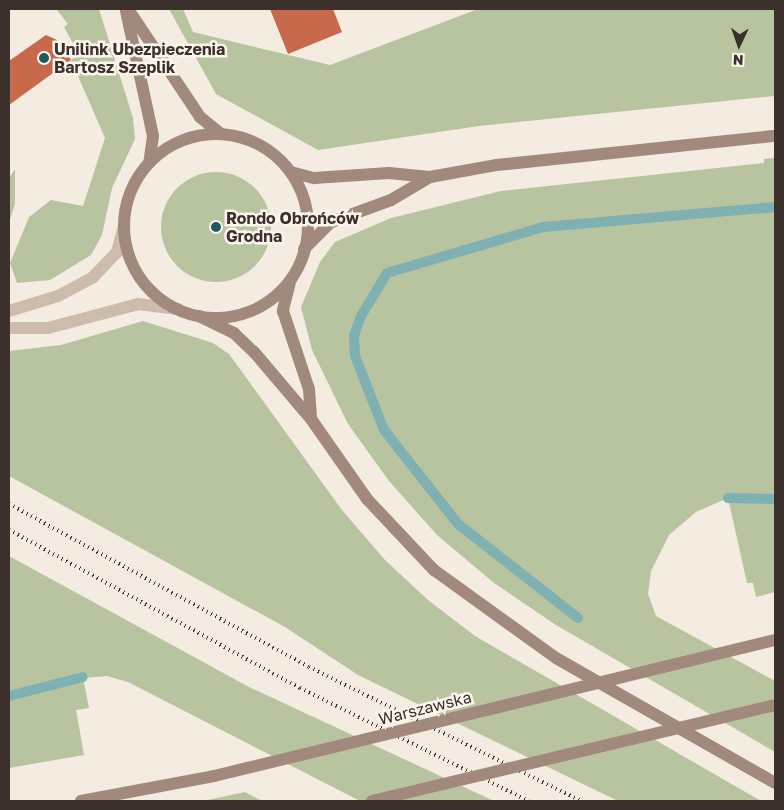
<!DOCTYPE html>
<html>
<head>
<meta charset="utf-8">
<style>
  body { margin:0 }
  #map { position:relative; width:784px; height:810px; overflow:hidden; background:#f4ebe1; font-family:"Golos Text",sans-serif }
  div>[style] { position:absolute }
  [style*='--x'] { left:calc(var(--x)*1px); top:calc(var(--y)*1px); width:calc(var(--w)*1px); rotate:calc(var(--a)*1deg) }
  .green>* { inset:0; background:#b8c4a0 }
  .round { border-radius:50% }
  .stream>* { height:10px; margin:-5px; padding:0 5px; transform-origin:5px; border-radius:5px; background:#7fb0b2 }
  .building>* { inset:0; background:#c8694b }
  .street>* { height:12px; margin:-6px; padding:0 6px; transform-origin:6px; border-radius:6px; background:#cdbbac }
  .secondary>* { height:12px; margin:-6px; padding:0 6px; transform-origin:6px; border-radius:6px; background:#a18a7d }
  .secondary>.ring { margin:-6px; padding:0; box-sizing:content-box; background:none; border:12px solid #a18a7d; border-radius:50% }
  .rail>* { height:4px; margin-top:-2px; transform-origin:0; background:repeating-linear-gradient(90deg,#3b302b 0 1px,transparent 0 5px) }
  .secondary-bridge>* { height:12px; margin:-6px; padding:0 6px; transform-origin:6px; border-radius:6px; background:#a18a7d }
  .dots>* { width:14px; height:14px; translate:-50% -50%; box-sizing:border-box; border:2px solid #fbf5ee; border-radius:50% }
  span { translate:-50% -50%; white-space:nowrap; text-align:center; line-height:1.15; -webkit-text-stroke:5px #fbf5ee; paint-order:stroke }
  .poi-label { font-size:16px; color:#3b302b; font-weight:700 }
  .left { translate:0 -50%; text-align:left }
  .street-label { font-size:16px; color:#3b302b }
  .frame { position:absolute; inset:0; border:10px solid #3b302b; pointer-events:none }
  .north { position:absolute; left:714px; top:20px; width:50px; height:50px; -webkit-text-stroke:4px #fbf5ee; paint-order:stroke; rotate:183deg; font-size:14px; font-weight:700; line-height:20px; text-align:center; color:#3b302b }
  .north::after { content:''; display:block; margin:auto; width:18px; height:22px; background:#3b302b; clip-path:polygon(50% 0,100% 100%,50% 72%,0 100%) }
</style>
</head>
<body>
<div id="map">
  <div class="green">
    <i style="clip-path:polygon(56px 9px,99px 9px,133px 118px,135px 139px,112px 188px,102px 235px,91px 255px,50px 280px,17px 283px,10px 263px,29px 217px,51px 200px,83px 206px,105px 138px,71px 60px,79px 54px,64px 27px,68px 24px)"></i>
    <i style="clip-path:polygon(169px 9px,183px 9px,193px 32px,330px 65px,478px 9px,775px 9px,775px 96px,479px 126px,318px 150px,216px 94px)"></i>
    <i style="clip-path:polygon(775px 158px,775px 592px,756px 597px,753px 583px,747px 583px,728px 498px,696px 512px,669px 535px,651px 571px,648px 594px,656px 616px,775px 681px,775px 752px,556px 625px,494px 583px,437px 535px,389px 481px,348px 424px,312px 350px,301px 307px,320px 262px,335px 242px,391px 218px,501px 191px,764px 163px,764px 159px)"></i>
    <i style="clip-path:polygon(15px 169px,15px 204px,9px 223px,9px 178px)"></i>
    <i class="round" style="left:161px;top:172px;width:110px;height:110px"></i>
    <i style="clip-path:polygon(143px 321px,213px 343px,229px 354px,342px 510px,385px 560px,428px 600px,475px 636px,761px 801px,618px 801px,358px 675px,285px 627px,9px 476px,9px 351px,61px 345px)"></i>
    <i style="clip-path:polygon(9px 556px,249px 687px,494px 801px,360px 801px,128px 682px,107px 676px,83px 678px,89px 708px,76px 710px,84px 755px,9px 768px)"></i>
    <i style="clip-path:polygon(245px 792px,260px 800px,203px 801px)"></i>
  </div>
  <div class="stream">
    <i style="--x:728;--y:498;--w:47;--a:1.2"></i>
    <i style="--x:578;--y:618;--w:152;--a:-141.9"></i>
    <i style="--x:458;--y:524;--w:120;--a:-128.2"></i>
    <i style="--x:384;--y:430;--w:79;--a:-111.4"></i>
    <i style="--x:355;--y:356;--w:20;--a:-93"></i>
    <i style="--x:354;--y:336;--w:21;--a:-71"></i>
    <i style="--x:361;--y:316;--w:50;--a:-58.8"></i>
    <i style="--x:387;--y:273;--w:163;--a:-16.4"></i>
    <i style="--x:543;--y:227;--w:233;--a:-4.9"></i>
    <i style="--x:9;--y:696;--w:76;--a:-14.4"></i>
  </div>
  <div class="building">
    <i style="clip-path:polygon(270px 9px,333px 9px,342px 32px,288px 54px)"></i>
    <i style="clip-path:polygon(46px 35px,57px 40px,71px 60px,9px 105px,9px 61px)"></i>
  </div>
  <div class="street">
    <i style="--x:9;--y:311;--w:51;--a:-17"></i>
    <i style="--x:58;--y:296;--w:40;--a:-28"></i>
    <i style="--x:93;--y:277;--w:35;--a:-46"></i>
    <i style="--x:117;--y:252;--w:28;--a:-75"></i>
    <i style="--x:9;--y:328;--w:39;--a:0"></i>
    <i style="--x:48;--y:328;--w:93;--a:-14.9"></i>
    <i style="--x:138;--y:304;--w:40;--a:7.1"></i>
  </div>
  <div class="secondary">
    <i style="--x:128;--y:9;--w:130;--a:56.3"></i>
    <i style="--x:200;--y:117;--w:27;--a:39"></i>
    <i style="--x:126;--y:11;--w:128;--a:77.8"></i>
    <i style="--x:153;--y:136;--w:27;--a:98"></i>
    <i class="ring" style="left:124px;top:134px;width:172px;height:172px"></i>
    <i style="--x:291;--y:172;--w:24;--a:15"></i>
    <i style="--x:314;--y:178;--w:75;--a:-3.8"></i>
    <i style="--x:389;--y:173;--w:41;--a:5.6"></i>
    <i style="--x:430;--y:177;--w:68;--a:-10.2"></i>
    <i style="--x:497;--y:165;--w:280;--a:-6"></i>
    <i style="--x:304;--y:249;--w:38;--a:-45"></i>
    <i style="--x:331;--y:222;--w:64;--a:-20.1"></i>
    <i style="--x:391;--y:200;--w:45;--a:-30.5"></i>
    <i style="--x:290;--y:282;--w:30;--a:104"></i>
    <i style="--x:283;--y:311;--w:82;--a:71.6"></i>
    <i style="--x:309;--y:389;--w:30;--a:86"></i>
    <i style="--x:199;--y:316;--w:39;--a:26"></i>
    <i style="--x:234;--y:333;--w:28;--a:44"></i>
    <i style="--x:254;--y:352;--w:88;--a:49.6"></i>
    <i style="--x:311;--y:419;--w:98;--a:55"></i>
    <i style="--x:367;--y:499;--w:98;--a:46.7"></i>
    <i style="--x:434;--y:570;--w:150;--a:35.8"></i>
    <i style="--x:556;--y:658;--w:252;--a:29.7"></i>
    <i style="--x:81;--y:801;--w:135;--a:-10.6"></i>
  </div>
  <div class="rail">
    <i style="--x:9;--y:504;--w:341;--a:28.5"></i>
    <i style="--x:309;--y:667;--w:303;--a:26.2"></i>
    <i style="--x:9;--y:530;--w:331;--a:28.5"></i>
    <i style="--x:300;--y:688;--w:255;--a:26.3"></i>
  </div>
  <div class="secondary-bridge">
    <i style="--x:214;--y:776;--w:577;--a:-13.63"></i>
    <i style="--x:372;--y:801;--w:414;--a:-13.4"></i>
  </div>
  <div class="dots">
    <i style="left:44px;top:58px;background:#1f5a5e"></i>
    <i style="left:216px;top:227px;background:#1f5a5e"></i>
  </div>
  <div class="poi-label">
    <span class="left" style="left:54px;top:58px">Unilink Ubezpieczenia<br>Bartosz Szeplik</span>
    <span class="left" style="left:226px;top:227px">Rondo Obrońców<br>Grodna</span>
  </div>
  <div class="street-label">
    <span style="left:425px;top:708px;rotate:-14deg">Warszawska</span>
  </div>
  <div class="frame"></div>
  <div class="north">N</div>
</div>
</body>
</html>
